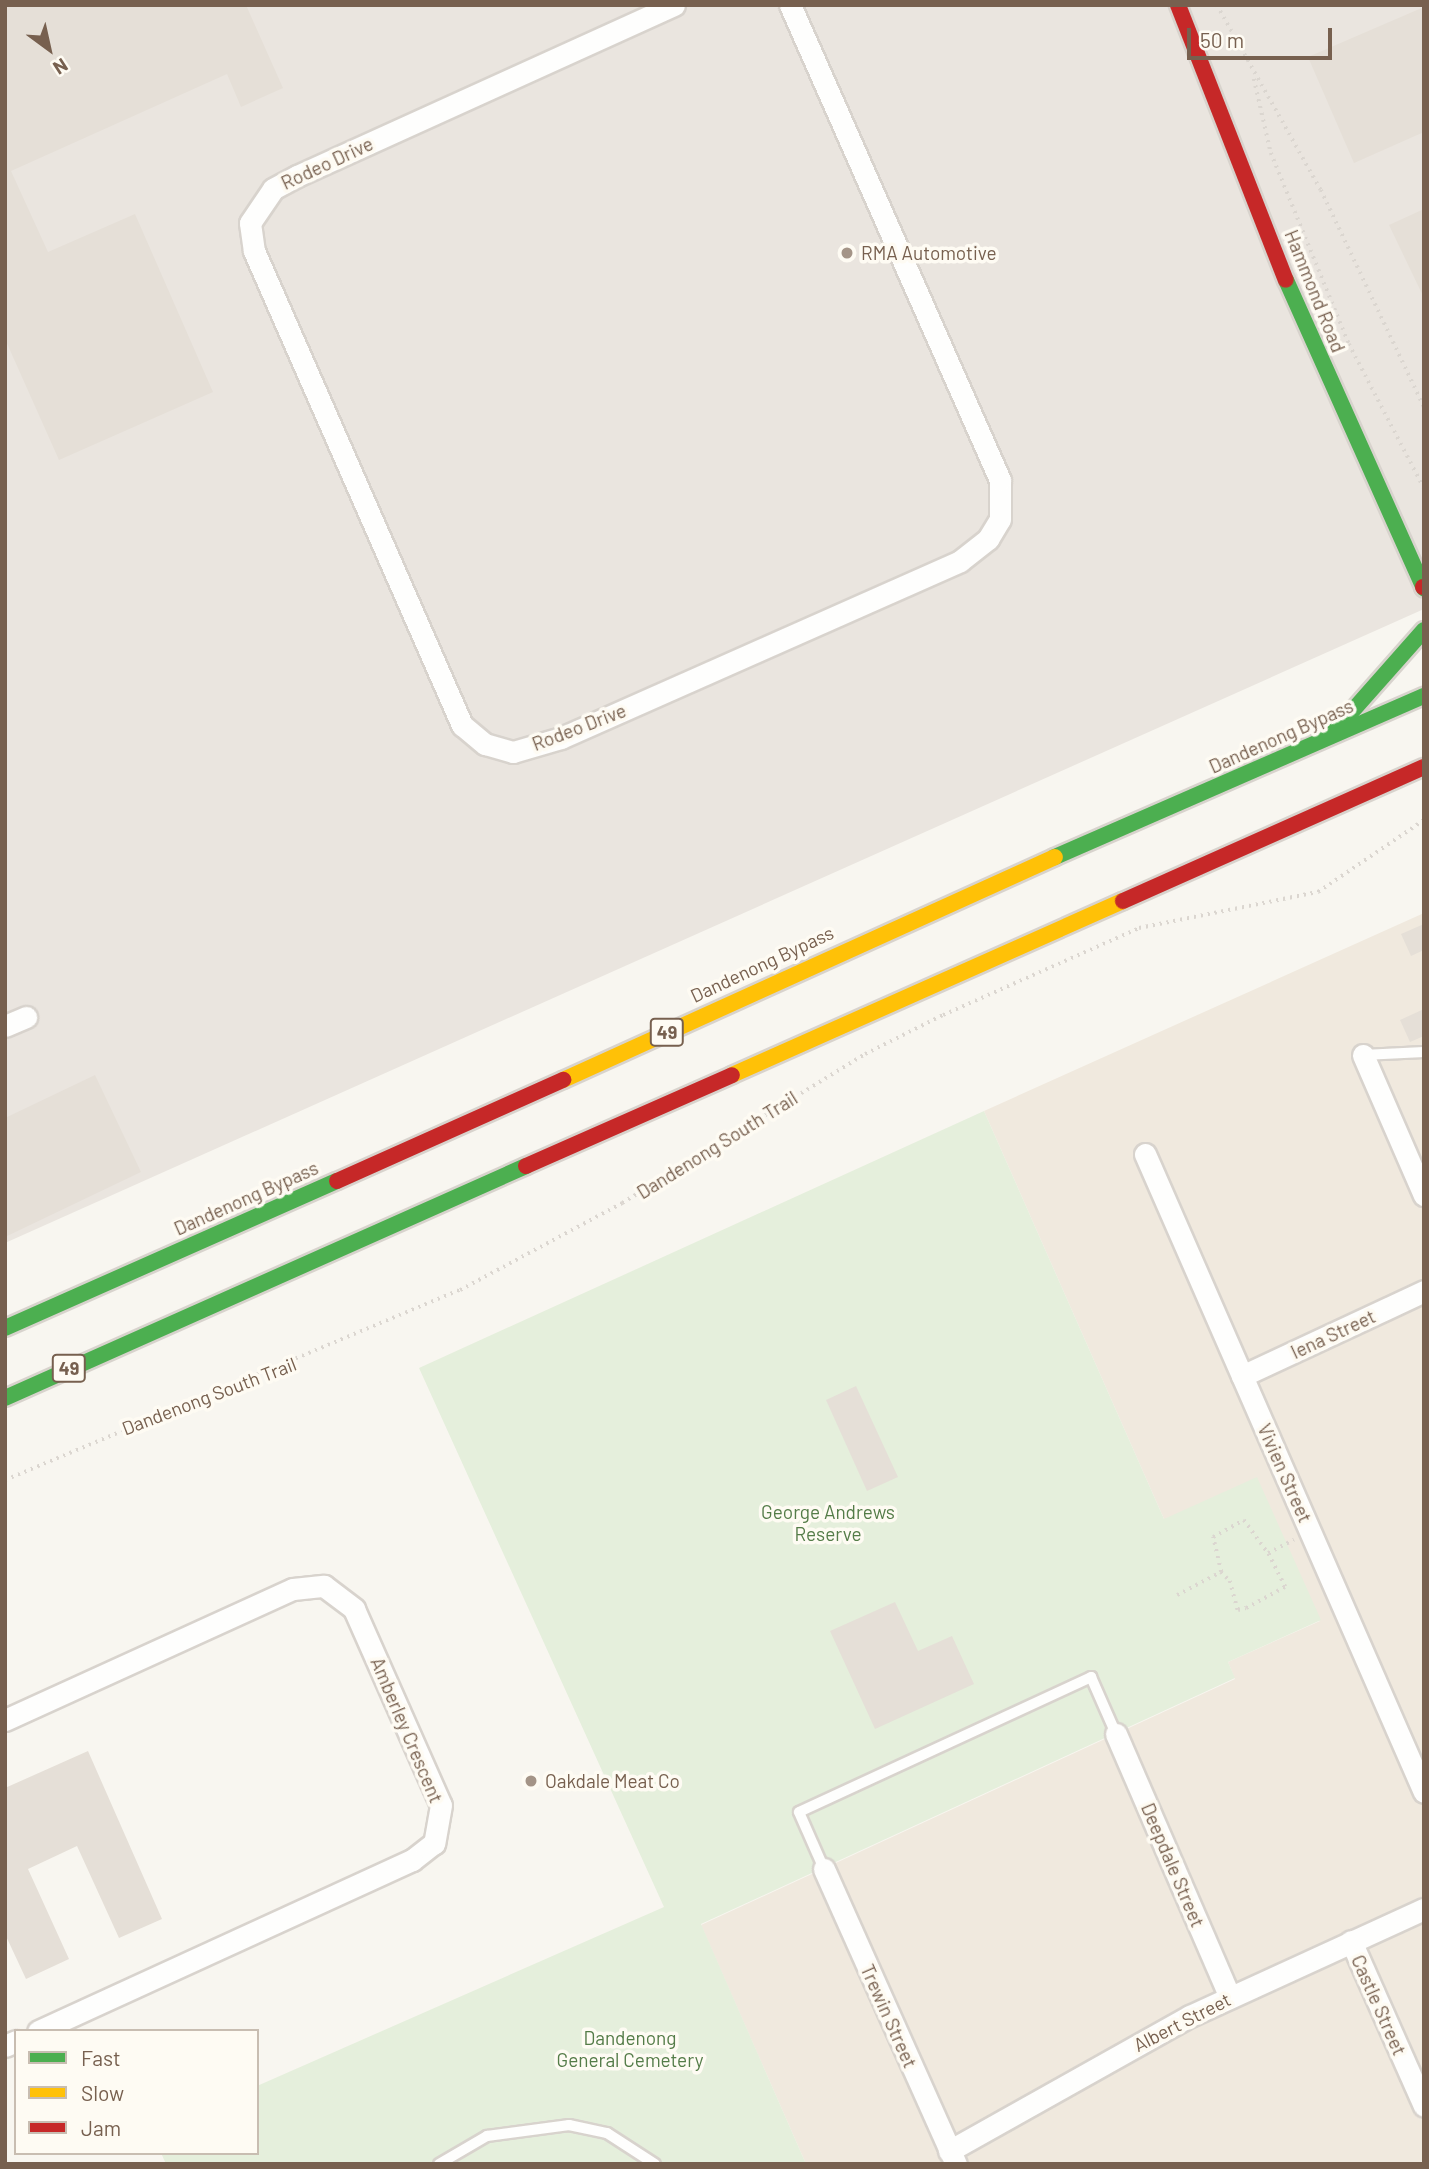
<!DOCTYPE html>
<html>
<head>
<meta charset="utf-8">
<style>
  body { margin:0 }
  #map { position:relative; width:1429px; height:2169px; overflow:hidden; background:#f8f6f0; font-family:Barlow,sans-serif }
  div>[style] { position:absolute }
  [style*='--x'] { left:calc(var(--x)*1px); top:calc(var(--y)*1px); width:calc(var(--w)*1px); rotate:calc(var(--a)*1deg) }
  .residential>* { inset:0; background:#f0e9de }
  .industrial>* { inset:0; background:#eae5df }
  .green>* { inset:0; background:#e5efdc }
  .building>* { inset:0; background:#e5dfd7 }
  .path>* { height:3.5px; margin-top:-1.75px; transform-origin:0; background:repeating-linear-gradient(90deg,#dbd6d0 0 2px,transparent 0 7px) }
  .roads { filter:drop-shadow(2px 0 #d8d3cd) drop-shadow(-2px 0 #d8d3cd) drop-shadow(0 2px #d8d3cd) drop-shadow(0 -2px #d8d3cd) }
  .lane>* { height:10px; margin:-5px; padding:0 5px; transform-origin:5px; border-radius:5px; background:#fefefd }
  .street>* { height:21px; margin:-10.5px; padding:0 10.5px; transform-origin:10.5px; border-radius:10.5px; background:#fefefd }
  .fast>* { height:16px; margin:-8px; padding:0 8px; transform-origin:8px; border-radius:8px; background:#4caf50 }
  .slow>* { height:16px; margin:-8px; padding:0 8px; transform-origin:8px; border-radius:8px; background:#ffc107 }
  .jam>* { height:16px; margin:-8px; padding:0 8px; transform-origin:8px; border-radius:8px; background:#c62828 }
  .dots>* { width:19px; height:19px; translate:-50% -50%; box-sizing:border-box; border:4px solid #fefbf3; border-radius:50% }
  span { translate:-50% -50%; white-space:nowrap; text-align:center; line-height:1.15; -webkit-text-stroke:7px #fefbf3; paint-order:stroke }
  .shield-label span { padding:2px 5px; background:#fefbf3; border:2px solid; border-radius:5px; -webkit-text-stroke-width:0 }
  .shield-label { font-size:18px; color:#77604f; font-weight:700 }
  .street-label { font-size:19px; color:#77604f }
  .poi-label { font-size:19px; color:#77604f }
  .left { translate:0 -50%; text-align:left }
  .park-label { font-size:19px; color:#547c48 }
  .frame { position:absolute; inset:0; border:7px solid #77604f; pointer-events:none }
  .legend { position:absolute; left:14px; top:2029px; width:245px; height:126px; box-sizing:border-box; background:#fefbf3; border:2px solid #c8bdb1; margin:0; padding:9px 12px; list-style:none; font-size:21px; color:#77604f }
  .legend li { display:flex; align-items:center; gap:14px; height:35px }
  .legend b { width:35px; border:2px solid #c8bdb1 }
  .north { position:absolute; left:14px; top:14px; width:70px; height:70px; -webkit-text-stroke:5px #fefbf3; paint-order:stroke; rotate:147deg; font-size:19px; font-weight:700; line-height:28px; text-align:center; color:#77604f }
  .north::after { content:''; display:block; margin:auto; width:24px; height:32px; background:#77604f; clip-path:polygon(50% 0,100% 100%,50% 72%,0 100%) }
  .scale { position:absolute; left:1187px; top:28px; width:145px; height:32px; box-sizing:border-box; border:4px solid #77604f; border-top:0; padding-left:9px; font-size:21px; line-height:24px; white-space:nowrap; color:#77604f; -webkit-text-stroke:5px #fefbf3; paint-order:stroke }
</style>
</head>
<body>
<div id="map">
  <div class="residential">
    <i style="clip-path:polygon(1424px 913px,1424px 2164px,806px 2164px,701px 1925px,1235px 1679px,1228px 1662px,1320px 1621px,1164px 1519px,984px 1111px)"></i>
  </div>
  <div class="industrial">
    <i style="clip-path:polygon(5px 5px,1424px 5px,1424px 609px,5px 1243px)"></i>
  </div>
  <div class="green">
    <i style="clip-path:polygon(984px 1111px,1164px 1519px,1257px 1477px,1321px 1620px,1228px 1662px,1235px 1678px,701px 1924px,806px 2164px,166px 2164px,161px 2153px,257px 2153px,257px 2086px,664px 1907px,419px 1368px)"></i>
  </div>
  <div class="building">
    <i style="clip-path:polygon(5px 5px,246px 5px,283px 88px,241px 107px,227px 74px,11px 171px,48px 252px,135px 214px,213px 392px,59px 460px,5px 339px)"></i>
    <i style="clip-path:polygon(1424px 7px,1424px 132px,1354px 163px,1308px 57px)"></i>
    <i style="clip-path:polygon(1424px 209px,1424px 298px,1389px 225px)"></i>
    <i style="clip-path:polygon(1424px 924px,1424px 950px,1411px 956px,1401px 934px)"></i>
    <i style="clip-path:polygon(1424px 1009px,1424px 1036px,1410px 1042px,1400px 1020px)"></i>
    <i style="clip-path:polygon(95px 1075px,141px 1172px,5px 1237px,5px 1118px)"></i>
    <i style="clip-path:polygon(856px 1386px,898px 1477px,867px 1491px,826px 1400px)"></i>
    <i style="clip-path:polygon(895px 1602px,918px 1651px,952px 1636px,974px 1684px,875px 1729px,830px 1631px)"></i>
    <i style="clip-path:polygon(88px 1751px,162px 1919px,119px 1938px,77px 1846px,28px 1869px,69px 1959px,26px 1979px,5px 1934px,5px 1788px)"></i>
  </div>
  <div class="path">
    <i style="--x:1217;--y:5;--w:212;--a:60.7"></i>
    <i style="--x:1321;--y:190;--w:240;--a:64.6"></i>
    <i style="--x:1254;--y:79;--w:76;--a:77.1"></i>
    <i style="--x:1271;--y:153;--w:206;--a:67.8"></i>
    <i style="--x:1349;--y:344;--w:162;--a:62.5"></i>
    <i style="--x:5;--y:1480;--w:493;--a:-22.7"></i>
    <i style="--x:460;--y:1290;--w:184;--a:-28.2"></i>
    <i style="--x:622;--y:1203;--w:285;--a:-31.5"></i>
    <i style="--x:865;--y:1054;--w:87;--a:-26.6"></i>
    <i style="--x:943;--y:1015;--w:214;--a:-23.9"></i>
    <i style="--x:1139;--y:928;--w:183;--a:-11.4"></i>
    <i style="--x:1318;--y:892;--w:128;--a:-34.2"></i>
    <i style="--x:1221;--y:1572;--w:36;--a:-103"></i>
    <i style="--x:1213;--y:1537;--w:35;--a:-29"></i>
    <i style="--x:1244;--y:1520;--w:41;--a:54"></i>
    <i style="--x:1177;--y:1595;--w:50;--a:-27.6"></i>
    <i style="--x:1221;--y:1572;--w:13;--a:45"></i>
    <i style="--x:1230;--y:1581;--w:30;--a:75"></i>
    <i style="--x:1238;--y:1610;--w:8;--a:-14"></i>
    <i style="--x:1246;--y:1608;--w:44;--a:-28.3"></i>
    <i style="--x:1285;--y:1587;--w:38;--a:-117"></i>
    <i style="--x:1268;--y:1553;--w:29;--a:-27"></i>
  </div>
  <div class="roads">
    <div class="lane">
      <i style="--x:1363;--y:1055;--w:61;--a:-2.8"></i>
      <i style="--x:824;--y:1869;--w:62;--a:-113.7"></i>
      <i style="--x:799;--y:1812;--w:322;--a:-24.8"></i>
      <i style="--x:1091;--y:1677;--w:62;--a:66.3"></i>
      <i style="--x:439;--y:2164;--w:56;--a:-30.3"></i>
      <i style="--x:487;--y:2136;--w:83;--a:-7.6"></i>
      <i style="--x:569;--y:2125;--w:39;--a:12"></i>
      <i style="--x:607;--y:2133;--w:57;--a:32.9"></i>
    </div>
    <div class="street">
      <i style="--x:674;--y:5;--w:414;--a:155.6"></i>
      <i style="--x:297;--y:176;--w:27;--a:152"></i>
      <i style="--x:273;--y:189;--w:41;--a:124.1"></i>
      <i style="--x:250;--y:223;--w:28;--a:82"></i>
      <i style="--x:254;--y:251;--w:518;--a:66.31"></i>
      <i style="--x:462;--y:725;--w:30;--a:40"></i>
      <i style="--x:485;--y:744;--w:29;--a:16"></i>
      <i style="--x:513;--y:752;--w:50;--a:-16.3"></i>
      <i style="--x:561;--y:738;--w:436;--a:-23.9"></i>
      <i style="--x:960;--y:561;--w:36;--a:-38"></i>
      <i style="--x:988;--y:539;--w:23;--a:-59"></i>
      <i style="--x:1000;--y:519;--w:39;--a:-90"></i>
      <i style="--x:1000;--y:480;--w:519;--a:-113.85"></i>
      <i style="--x:5;--y:1026;--w:23;--a:-23"></i>
      <i style="--x:1363;--y:1055;--w:153;--a:66.5"></i>
      <i style="--x:1145;--y:1154;--w:696;--a:66.38"></i>
      <i style="--x:1242;--y:1376;--w:201;--a:-25"></i>
      <i style="--x:5;--y:1720;--w:316;--a:-24.5"></i>
      <i style="--x:293;--y:1589;--w:31;--a:-6"></i>
      <i style="--x:324;--y:1586;--w:38;--a:37"></i>
      <i style="--x:354;--y:1609;--w:214;--a:66.1"></i>
      <i style="--x:441;--y:1805;--w:39;--a:100"></i>
      <i style="--x:434;--y:1843;--w:28;--a:142"></i>
      <i style="--x:412;--y:1860;--w:411;--a:155.4"></i>
      <i style="--x:1116;--y:1734;--w:287;--a:66.6"></i>
      <i style="--x:824;--y:1869;--w:323;--a:65.9"></i>
      <i style="--x:1351;--y:1941;--w:180;--a:66.1"></i>
      <i style="--x:5;--y:2046;--w:12;--a:-24"></i>
      <i style="--x:949;--y:2151;--w:276;--a:-29.3"></i>
      <i style="--x:1190;--y:2016;--w:257;--a:-24.6"></i>
    </div>
    <div class="fast">
      <i style="--x:1286;--y:280;--w:338;--a:65.9"></i>
      <i style="--x:1332;--y:734;--w:139;--a:-48.5"></i>
      <i style="--x:1055;--y:857;--w:403;--a:-23.6"></i>
      <i style="--x:5;--y:1328;--w:363;--a:-23.9"></i>
      <i style="--x:5;--y:1398;--w:570;--a:-24"></i>
    </div>
    <div class="slow">
      <i style="--x:732;--y:1075;--w:428;--a:-24"></i>
      <i style="--x:563;--y:1080;--w:540;--a:-24.38"></i>
    </div>
    <div class="jam">
      <i style="--x:1178;--y:5;--w:295;--a:68.6"></i>
      <i style="--x:1423;--y:587;--w:1;--a:0"></i>
      <i style="--x:1123;--y:901;--w:329;--a:-24"></i>
      <i style="--x:526;--y:1166;--w:225;--a:-23.8"></i>
      <i style="--x:337;--y:1181;--w:248;--a:-24.1"></i>
    </div>
  </div>
  <div class="dots">
    <i style="left:847px;top:253px;background:#a49487"></i>
    <i style="left:531px;top:1781px;background:#a49487"></i>
  </div>
  <div class="shield-label">
    <span style="left:667px;top:1032px">49</span>
    <span style="left:69px;top:1368px">49</span>
  </div>
  <div class="street-label">
    <span style="left:327px;top:163px;rotate:-25deg">Rodeo Drive</span>
    <span style="left:1315px;top:291px;rotate:68deg">Hammond Road</span>
    <span style="left:579px;top:727px;rotate:-21deg">Rodeo Drive</span>
    <span style="left:1281px;top:736px;rotate:-24deg">Dandenong Bypass</span>
    <span style="left:762px;top:964px;rotate:-25deg">Dandenong Bypass</span>
    <span style="left:717px;top:1145px;rotate:-32deg">Dandenong South Trail</span>
    <span style="left:246px;top:1198px;rotate:-24deg">Dandenong Bypass</span>
    <span style="left:1333px;top:1334px;rotate:-25deg">Iena Street</span>
    <span style="left:209px;top:1396px;rotate:-21deg">Dandenong South Trail</span>
    <span style="left:1285px;top:1473px;rotate:66deg">Vivien Street</span>
    <span style="left:407px;top:1730px;rotate:67deg">Amberley Crescent</span>
    <span style="left:1173px;top:1865px;rotate:67deg">Deepdale Street</span>
    <span style="left:1379px;top:2005px;rotate:66deg">Castle Street</span>
    <span style="left:889px;top:2016px;rotate:66deg">Trewin Street</span>
    <span style="left:1182px;top:2022px;rotate:-27deg">Albert Street</span>
  </div>
  <div class="poi-label">
    <span class="left" style="left:861px;top:253px">RMA Automotive</span>
    <span class="left" style="left:545px;top:1781px">Oakdale Meat Co</span>
  </div>
  <div class="park-label">
    <span style="left:828px;top:1523px">George Andrews<br>Reserve</span>
    <span style="left:630px;top:2049px">Dandenong<br>General Cemetery</span>
  </div>
  <div class="frame"></div>
  <ul class="legend">
  <li><b style="height:9px;background:#4caf50"></b>Fast</li>
  <li><b style="height:9px;background:#ffc107"></b>Slow</li>
  <li><b style="height:9px;background:#c62828"></b>Jam</li>
  </ul>
  <div class="north">N</div>
  <div class="scale">50 m</div>
</div>
</body>
</html>
